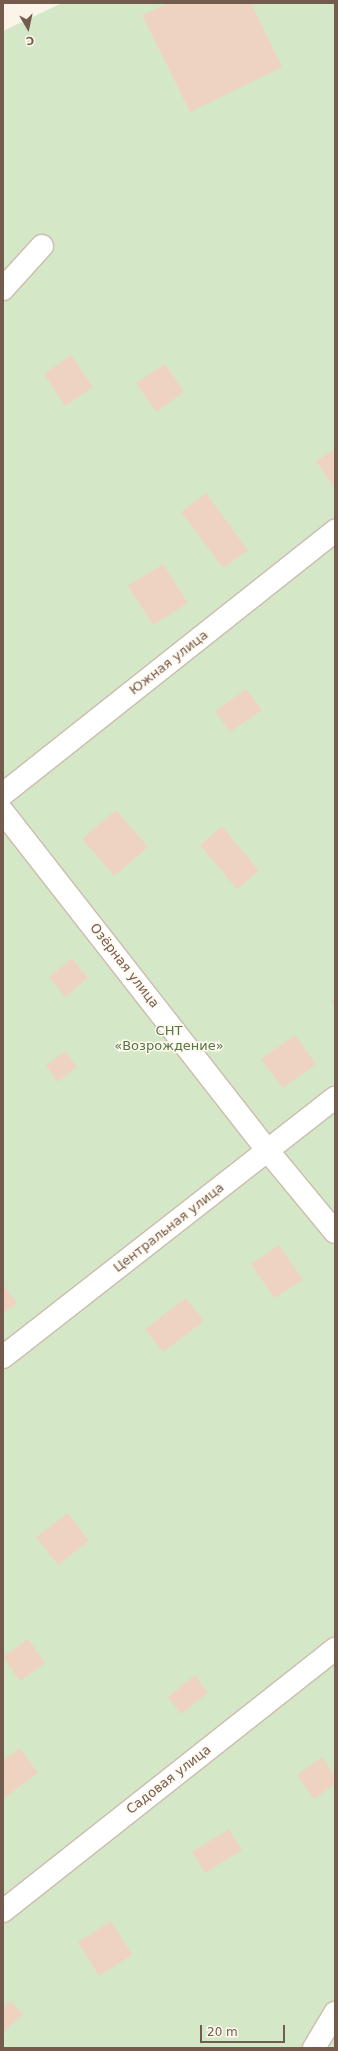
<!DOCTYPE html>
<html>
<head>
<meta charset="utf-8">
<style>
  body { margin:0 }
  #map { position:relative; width:338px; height:2051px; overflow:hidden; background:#fbf4e8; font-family:"DejaVu Sans",sans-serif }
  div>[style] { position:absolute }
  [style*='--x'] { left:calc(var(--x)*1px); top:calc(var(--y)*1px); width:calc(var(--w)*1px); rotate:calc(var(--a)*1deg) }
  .green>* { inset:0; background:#d4e8c7 }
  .building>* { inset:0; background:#efd3c1 }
  .roads { filter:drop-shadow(1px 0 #ccbcae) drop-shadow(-1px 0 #ccbcae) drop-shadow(0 1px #ccbcae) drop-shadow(0 -1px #ccbcae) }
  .minor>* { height:22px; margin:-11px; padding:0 11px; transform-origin:11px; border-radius:11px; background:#fff }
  span { translate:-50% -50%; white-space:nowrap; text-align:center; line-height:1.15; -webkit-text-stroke:3px #fef8ee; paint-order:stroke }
  .street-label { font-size:13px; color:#735b4d }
  .park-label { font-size:13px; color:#547846 }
  .frame { position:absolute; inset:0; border:4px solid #735b4d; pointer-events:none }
  .north { position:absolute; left:8px; top:8px; width:40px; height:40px; -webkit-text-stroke:3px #fef8ee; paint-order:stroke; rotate:171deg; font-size:11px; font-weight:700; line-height:16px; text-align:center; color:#735b4d }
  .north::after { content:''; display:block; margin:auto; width:14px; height:18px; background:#735b4d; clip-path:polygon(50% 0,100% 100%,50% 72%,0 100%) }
  .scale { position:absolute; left:200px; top:2025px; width:85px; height:18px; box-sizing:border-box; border:2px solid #735b4d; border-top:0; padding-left:5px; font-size:12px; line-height:14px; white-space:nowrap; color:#735b4d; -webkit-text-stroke:3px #fef8ee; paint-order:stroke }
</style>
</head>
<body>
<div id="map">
  <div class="green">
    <i style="clip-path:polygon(62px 3px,335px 3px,335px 2048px,3px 2048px,3px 31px)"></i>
  </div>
  <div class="building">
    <i style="clip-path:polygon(168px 3px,251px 3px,282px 67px,190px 112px,142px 15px)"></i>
    <i style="clip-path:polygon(71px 355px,93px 387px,65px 406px,44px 374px)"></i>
    <i style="clip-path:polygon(165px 364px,184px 392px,156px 412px,136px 383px)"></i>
    <i style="clip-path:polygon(335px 449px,335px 489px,316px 461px)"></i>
    <i style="clip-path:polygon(206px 493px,248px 550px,223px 568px,181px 512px)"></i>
    <i style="clip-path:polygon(163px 564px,188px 603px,153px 625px,128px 586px)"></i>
    <i style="clip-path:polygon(246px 689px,262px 710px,230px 732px,215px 711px)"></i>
    <i style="clip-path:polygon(116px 810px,148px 847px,114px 876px,82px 839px)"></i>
    <i style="clip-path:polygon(222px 826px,259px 871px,237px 889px,200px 845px)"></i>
    <i style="clip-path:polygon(72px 958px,88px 978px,65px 997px,49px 977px)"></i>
    <i style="clip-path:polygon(335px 998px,335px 1006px,331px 1001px)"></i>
    <i style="clip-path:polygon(295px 1035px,316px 1064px,283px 1088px,261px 1059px)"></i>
    <i style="clip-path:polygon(65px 1051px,77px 1067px,57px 1082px,46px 1065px)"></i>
    <i style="clip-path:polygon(279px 1245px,303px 1280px,274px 1298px,251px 1264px)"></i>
    <i style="clip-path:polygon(3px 1284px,17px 1303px,3px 1313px)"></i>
    <i style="clip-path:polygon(186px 1298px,204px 1321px,163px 1352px,145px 1329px)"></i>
    <i style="clip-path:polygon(68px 1513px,89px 1541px,58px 1565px,36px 1537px)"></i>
    <i style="clip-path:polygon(28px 1639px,45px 1663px,20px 1681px,3px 1657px)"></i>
    <i style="clip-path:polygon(195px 1675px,208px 1693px,181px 1714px,168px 1697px)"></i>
    <i style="clip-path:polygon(20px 1748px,38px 1773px,3px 1799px,3px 1760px)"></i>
    <i style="clip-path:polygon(322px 1757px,335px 1776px,335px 1784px,314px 1799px,297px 1775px)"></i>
    <i style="clip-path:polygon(229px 1829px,242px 1850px,205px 1873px,192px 1852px)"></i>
    <i style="clip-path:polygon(111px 1921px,132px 1955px,99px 1976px,78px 1942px)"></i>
    <i style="clip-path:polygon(10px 2001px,23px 2014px,3px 2033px,3px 2008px)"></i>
  </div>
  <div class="roads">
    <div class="minor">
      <i style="--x:3;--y:289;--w:58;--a:-47.8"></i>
      <i style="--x:3;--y:794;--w:424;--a:-38.4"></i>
      <i style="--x:3;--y:812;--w:430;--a:52"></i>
      <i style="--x:268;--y:1151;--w:105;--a:50.4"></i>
      <i style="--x:3;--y:1357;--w:421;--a:-38"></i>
      <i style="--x:3;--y:1911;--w:423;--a:-38.3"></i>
      <i style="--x:314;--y:2048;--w:41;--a:-59"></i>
    </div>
  </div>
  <div class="street-label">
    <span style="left:169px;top:663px;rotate:-38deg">Южная улица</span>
    <span style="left:124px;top:966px;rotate:52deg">Озёрная улица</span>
    <span style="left:169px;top:1228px;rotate:-38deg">Центральная улица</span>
    <span style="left:169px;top:1780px;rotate:-38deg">Садовая улица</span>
  </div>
  <div class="park-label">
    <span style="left:169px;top:1039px">СНТ<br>«Возрождение»</span>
  </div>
  <div class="frame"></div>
  <div class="north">С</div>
  <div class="scale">20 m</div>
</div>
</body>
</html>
